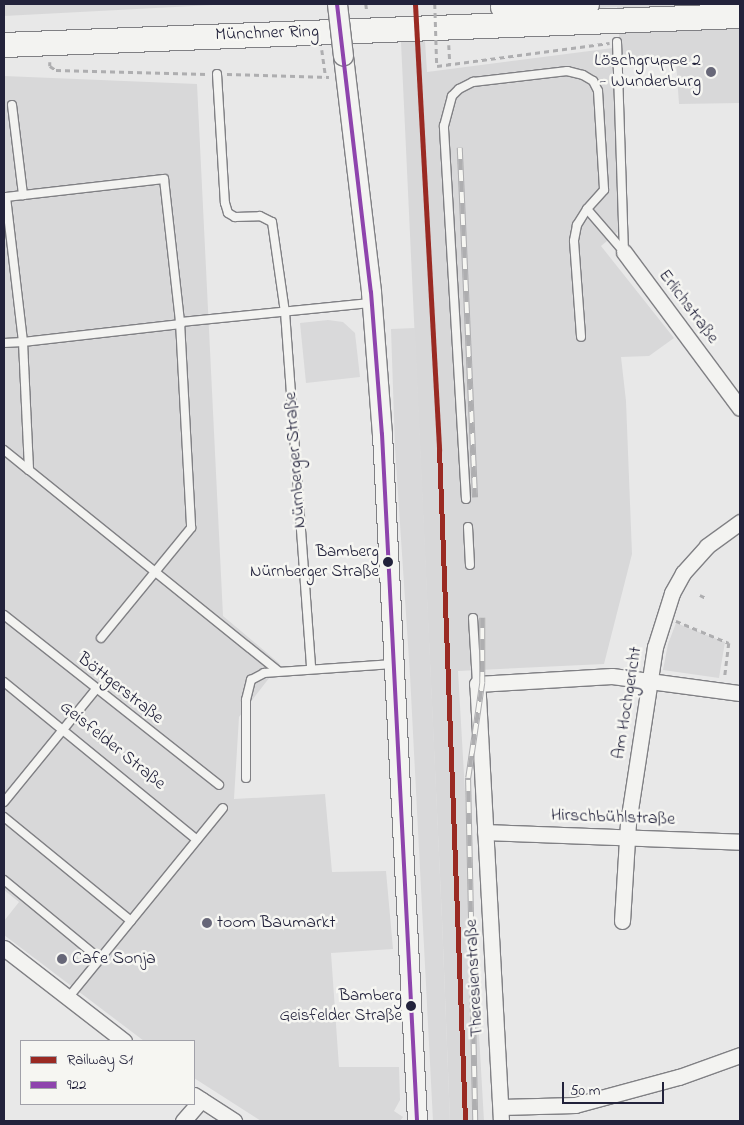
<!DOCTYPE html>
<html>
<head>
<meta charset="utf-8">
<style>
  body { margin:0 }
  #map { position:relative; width:744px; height:1125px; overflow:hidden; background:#e8e8e8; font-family:"Indie Flower",sans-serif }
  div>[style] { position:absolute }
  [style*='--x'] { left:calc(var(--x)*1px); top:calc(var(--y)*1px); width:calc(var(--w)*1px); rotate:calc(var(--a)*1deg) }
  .built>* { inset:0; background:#d8d8d9 }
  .green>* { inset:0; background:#d9d9da }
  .path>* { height:2.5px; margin-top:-1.25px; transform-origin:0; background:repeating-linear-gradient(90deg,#aeaeb0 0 5px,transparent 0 9px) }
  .roads { filter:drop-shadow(1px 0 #808084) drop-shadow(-1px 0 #808084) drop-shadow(0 1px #808084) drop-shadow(0 -1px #808084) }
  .service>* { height:8px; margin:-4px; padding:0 4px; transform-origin:4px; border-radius:4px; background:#f3f3f1 }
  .minor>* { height:15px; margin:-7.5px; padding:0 7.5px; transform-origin:7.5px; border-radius:7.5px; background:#f3f3f1 }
  .tertiary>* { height:19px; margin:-9.5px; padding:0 9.5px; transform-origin:9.5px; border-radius:9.5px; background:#f3f3f1 }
  .primary>* { height:24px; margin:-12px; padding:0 12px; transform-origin:12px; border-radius:12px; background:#f3f3f1 }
  .rail>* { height:5.5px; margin-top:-2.75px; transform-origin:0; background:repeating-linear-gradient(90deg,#f6f6f2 0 11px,#aeaeb0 0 22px); box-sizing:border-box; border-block:1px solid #aeaeb0 }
  .path-bridge>* { height:2.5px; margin-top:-1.25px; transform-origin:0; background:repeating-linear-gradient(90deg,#aeaeb0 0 5px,transparent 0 9px) }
  .bridges { filter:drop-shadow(1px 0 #808084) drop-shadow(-1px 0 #808084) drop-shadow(0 1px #808084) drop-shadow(0 -1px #808084) }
  .tertiary-bridge>* { height:19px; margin:-9.5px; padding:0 9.5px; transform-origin:9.5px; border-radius:9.5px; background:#f3f3f1 }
  .bus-1>* { height:4px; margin:-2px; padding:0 2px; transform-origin:2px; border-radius:2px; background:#8e44ad }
  .rail-1>* { height:5px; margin:-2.5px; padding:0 2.5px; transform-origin:2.5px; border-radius:2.5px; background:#9a2a23 }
  .dots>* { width:14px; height:14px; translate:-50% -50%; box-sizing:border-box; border:2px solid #f6f6f2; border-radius:50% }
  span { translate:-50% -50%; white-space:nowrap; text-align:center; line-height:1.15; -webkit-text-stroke:5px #f6f6f2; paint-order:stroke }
  .bus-label { font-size:17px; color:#22223b }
  .right { translate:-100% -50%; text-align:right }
  .street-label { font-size:18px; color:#22223b }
  .poi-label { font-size:18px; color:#22223b }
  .left { translate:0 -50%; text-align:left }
  .frame { position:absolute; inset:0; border:5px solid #22223b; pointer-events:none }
  .legend { position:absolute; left:20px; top:1040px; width:175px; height:65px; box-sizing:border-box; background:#f6f6f2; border:1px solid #a1a1a9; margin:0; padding:6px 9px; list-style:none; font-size:15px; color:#22223b }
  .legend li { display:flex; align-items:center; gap:10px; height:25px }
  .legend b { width:25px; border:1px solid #a1a1a9 }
  .scale { position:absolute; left:562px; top:1082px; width:102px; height:22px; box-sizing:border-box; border:2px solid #22223b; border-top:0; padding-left:6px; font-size:15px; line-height:18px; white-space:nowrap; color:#22223b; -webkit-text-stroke:4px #f6f6f2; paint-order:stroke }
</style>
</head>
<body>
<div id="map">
  <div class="built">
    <i style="clip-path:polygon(4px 4px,232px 4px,4px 16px)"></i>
    <i style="clip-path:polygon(517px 4px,740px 4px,740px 103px,679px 104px,676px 61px,621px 62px,617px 7px,517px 11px)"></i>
    <i style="clip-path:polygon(425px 41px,427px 72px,613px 48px,620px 230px,601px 246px,674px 338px,649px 356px,621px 357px,626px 401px,632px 554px,604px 664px,458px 671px,484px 1121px,450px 1121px,442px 919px,401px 42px)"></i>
    <i style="clip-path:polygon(4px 76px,197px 84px,223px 616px,280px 664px,239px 717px,234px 799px,325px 794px,332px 872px,386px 871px,393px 949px,331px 953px,339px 1067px,399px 1067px,400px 1100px,394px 1111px,403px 1117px,400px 1121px,261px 1121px,194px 1078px,194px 1041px,144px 1041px,4px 935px,4px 921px,19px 902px,4px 890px)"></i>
  </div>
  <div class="green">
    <i style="clip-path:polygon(328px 320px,343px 322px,355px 333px,360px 377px,306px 383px,300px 323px)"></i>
    <i style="clip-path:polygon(415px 328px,442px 919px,450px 1121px,433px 1121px,410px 675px,395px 448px,391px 329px)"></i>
    <i style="clip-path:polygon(676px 623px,725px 642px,719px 678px,663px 670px,668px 644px)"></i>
  </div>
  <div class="path">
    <i style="--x:366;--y:4;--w:8;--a:83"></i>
    <i style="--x:449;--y:45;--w:19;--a:87"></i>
    <i style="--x:322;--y:50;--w:27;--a:82"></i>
    <i style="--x:50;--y:62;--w:4;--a:90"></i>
    <i style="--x:50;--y:66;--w:7;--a:34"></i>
    <i style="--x:56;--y:70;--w:151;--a:1.5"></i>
    <i style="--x:437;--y:66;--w:174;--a:-7.6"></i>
    <i style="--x:227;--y:74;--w:102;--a:1.7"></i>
    <i style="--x:700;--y:595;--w:7;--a:27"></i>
    <i style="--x:676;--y:621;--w:57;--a:22.5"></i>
    <i style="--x:729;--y:643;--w:34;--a:97"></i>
  </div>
  <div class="roads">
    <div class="service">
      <i style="--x:617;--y:42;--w:210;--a:88.1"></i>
      <i style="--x:217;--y:74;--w:129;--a:86.5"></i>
      <i style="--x:225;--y:203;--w:10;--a:73"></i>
      <i style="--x:228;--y:213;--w:8;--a:30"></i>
      <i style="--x:235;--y:217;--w:25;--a:-2"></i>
      <i style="--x:260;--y:216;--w:13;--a:27"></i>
      <i style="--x:272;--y:222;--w:91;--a:81.8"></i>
      <i style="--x:285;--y:312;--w:358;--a:85.8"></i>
      <i style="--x:12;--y:105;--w:91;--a:83"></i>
      <i style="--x:23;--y:195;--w:17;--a:173"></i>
      <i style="--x:6;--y:197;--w:146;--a:83.3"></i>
      <i style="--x:23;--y:342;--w:159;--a:-6.5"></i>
      <i style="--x:23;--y:195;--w:142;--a:-6.5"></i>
      <i style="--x:164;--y:179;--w:144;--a:83.6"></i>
      <i style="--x:180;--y:322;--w:206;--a:86.9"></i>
      <i style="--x:191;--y:528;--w:142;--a:129.3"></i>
      <i style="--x:587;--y:209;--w:57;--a:49.3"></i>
      <i style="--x:180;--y:322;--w:192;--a:-5.7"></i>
      <i style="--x:4;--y:343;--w:19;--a:-3"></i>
      <i style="--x:23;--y:342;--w:128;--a:87.3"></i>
      <i style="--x:29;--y:470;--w:320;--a:38.9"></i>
      <i style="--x:4;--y:450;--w:32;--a:39"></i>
      <i style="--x:466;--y:499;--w:374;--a:-93.4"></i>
      <i style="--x:444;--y:126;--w:31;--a:-75"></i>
      <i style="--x:452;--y:96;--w:10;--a:-45"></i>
      <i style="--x:459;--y:89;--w:16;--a:-27"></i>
      <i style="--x:473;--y:82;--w:95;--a:-6.7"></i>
      <i style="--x:567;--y:71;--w:16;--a:14"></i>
      <i style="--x:583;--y:75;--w:12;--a:31"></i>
      <i style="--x:593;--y:81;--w:11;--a:63"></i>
      <i style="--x:598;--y:91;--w:99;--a:86.5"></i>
      <i style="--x:604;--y:190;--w:25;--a:132"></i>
      <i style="--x:587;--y:209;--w:19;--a:122"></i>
      <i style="--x:577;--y:225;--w:16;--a:101"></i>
      <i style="--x:574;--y:241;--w:96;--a:85.8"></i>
      <i style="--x:468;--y:527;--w:38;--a:87"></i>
      <i style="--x:4;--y:615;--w:274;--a:38.3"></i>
      <i style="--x:473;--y:618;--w:66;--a:86.5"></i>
      <i style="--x:4;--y:682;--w:249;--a:39.3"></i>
      <i style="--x:246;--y:778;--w:78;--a:-90"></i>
      <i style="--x:246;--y:700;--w:21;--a:-76"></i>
      <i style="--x:251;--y:680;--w:15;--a:-28"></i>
      <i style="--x:264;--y:673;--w:129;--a:-4"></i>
      <i style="--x:4;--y:802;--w:146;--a:-50.8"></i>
      <i style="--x:4;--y:817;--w:164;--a:39.3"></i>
      <i style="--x:4;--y:880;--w:124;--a:39.5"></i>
      <i style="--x:68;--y:998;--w:245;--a:-50.8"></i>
    </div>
    <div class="minor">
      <i style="--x:624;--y:252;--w:194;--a:53.4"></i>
      <i style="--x:485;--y:832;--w:255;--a:2.2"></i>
      <i style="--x:622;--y:921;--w:98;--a:-86.5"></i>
      <i style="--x:628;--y:823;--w:178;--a:-81.3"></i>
      <i style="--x:655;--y:647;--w:57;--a:-72.5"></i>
      <i style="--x:672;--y:593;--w:23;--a:-61"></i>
      <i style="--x:683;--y:573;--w:36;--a:-48"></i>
      <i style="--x:707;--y:546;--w:41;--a:-36"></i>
      <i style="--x:4;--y:948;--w:152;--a:37.8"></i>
      <i style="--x:194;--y:1095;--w:48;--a:33"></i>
      <i style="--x:501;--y:1107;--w:74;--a:-1.5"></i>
      <i style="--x:575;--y:1105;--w:108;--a:-15.1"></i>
      <i style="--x:679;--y:1077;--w:65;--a:-19.8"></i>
      <i style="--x:183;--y:1121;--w:28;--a:-49"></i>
      <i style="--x:501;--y:1121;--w:438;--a:-93.1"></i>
      <i style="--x:477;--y:684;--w:135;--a:-3.4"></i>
      <i style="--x:612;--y:676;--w:129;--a:7.6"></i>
    </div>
    <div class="tertiary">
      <i style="--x:343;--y:56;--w:238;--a:83.2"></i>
      <i style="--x:371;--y:292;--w:142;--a:85.6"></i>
      <i style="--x:382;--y:434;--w:688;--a:87.08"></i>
    </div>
    <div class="primary">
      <i style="--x:503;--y:7;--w:84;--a:-2"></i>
      <i style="--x:4;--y:45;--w:737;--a:-2.26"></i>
    </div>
  </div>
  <div class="rail">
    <i style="--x:460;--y:148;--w:350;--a:87.5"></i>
    <i style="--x:475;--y:1121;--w:343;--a:-91.2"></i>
    <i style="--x:468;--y:778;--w:96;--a:-81.6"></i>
    <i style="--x:482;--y:683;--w:65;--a:-90"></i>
  </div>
  <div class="path-bridge">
    <i style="--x:435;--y:4;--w:62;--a:88.2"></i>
  </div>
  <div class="bridges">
    <div class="tertiary-bridge">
      <i style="--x:337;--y:4;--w:52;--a:83.4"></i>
    </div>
  </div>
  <div class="bus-1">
    <i style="--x:337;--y:4;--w:290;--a:83.3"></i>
    <i style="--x:371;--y:292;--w:142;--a:85.6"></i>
    <i style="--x:382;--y:434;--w:688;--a:87.08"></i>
  </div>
  <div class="rail-1">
    <i style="--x:415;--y:4;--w:446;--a:86.9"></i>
    <i style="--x:439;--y:449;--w:673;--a:87.78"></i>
  </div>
  <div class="dots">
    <i style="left:711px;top:72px;background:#676778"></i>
    <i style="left:388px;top:562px;background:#22223b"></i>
    <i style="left:207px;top:923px;background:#676778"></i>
    <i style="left:62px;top:959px;background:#676778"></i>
    <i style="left:411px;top:1006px;background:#22223b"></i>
  </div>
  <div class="bus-label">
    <span class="right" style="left:379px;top:562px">Bamberg<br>Nürnberger Straße</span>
    <span class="right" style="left:402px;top:1006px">Bamberg<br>Geisfelder Straße</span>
  </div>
  <div class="street-label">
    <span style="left:267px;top:34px;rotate:-2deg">Münchner Ring</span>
    <span style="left:688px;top:307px;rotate:53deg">Erlichstraße</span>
    <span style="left:296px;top:460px;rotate:-94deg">Nürnberger Straße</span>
    <span style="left:120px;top:689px;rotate:38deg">Böttgerstraße</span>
    <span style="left:628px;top:703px;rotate:-81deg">Am Hochgericht</span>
    <span style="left:112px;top:746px;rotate:39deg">Geisfelder Straße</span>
    <span style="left:613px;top:818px;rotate:2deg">Hirschbühlstraße</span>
    <span style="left:475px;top:978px;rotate:-93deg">Theresienstraße</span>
  </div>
  <div class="poi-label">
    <span class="right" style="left:701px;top:72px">Löschgruppe 2<br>- Wunderburg</span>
    <span class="left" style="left:217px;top:923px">toom Baumarkt</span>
    <span class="left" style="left:72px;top:959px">Cafe Sonja</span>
  </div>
  <div class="frame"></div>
  <ul class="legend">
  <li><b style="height:6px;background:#9a2a23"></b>Railway S1</li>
  <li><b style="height:6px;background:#8e44ad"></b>922</li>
  </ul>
  <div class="scale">50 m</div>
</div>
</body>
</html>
